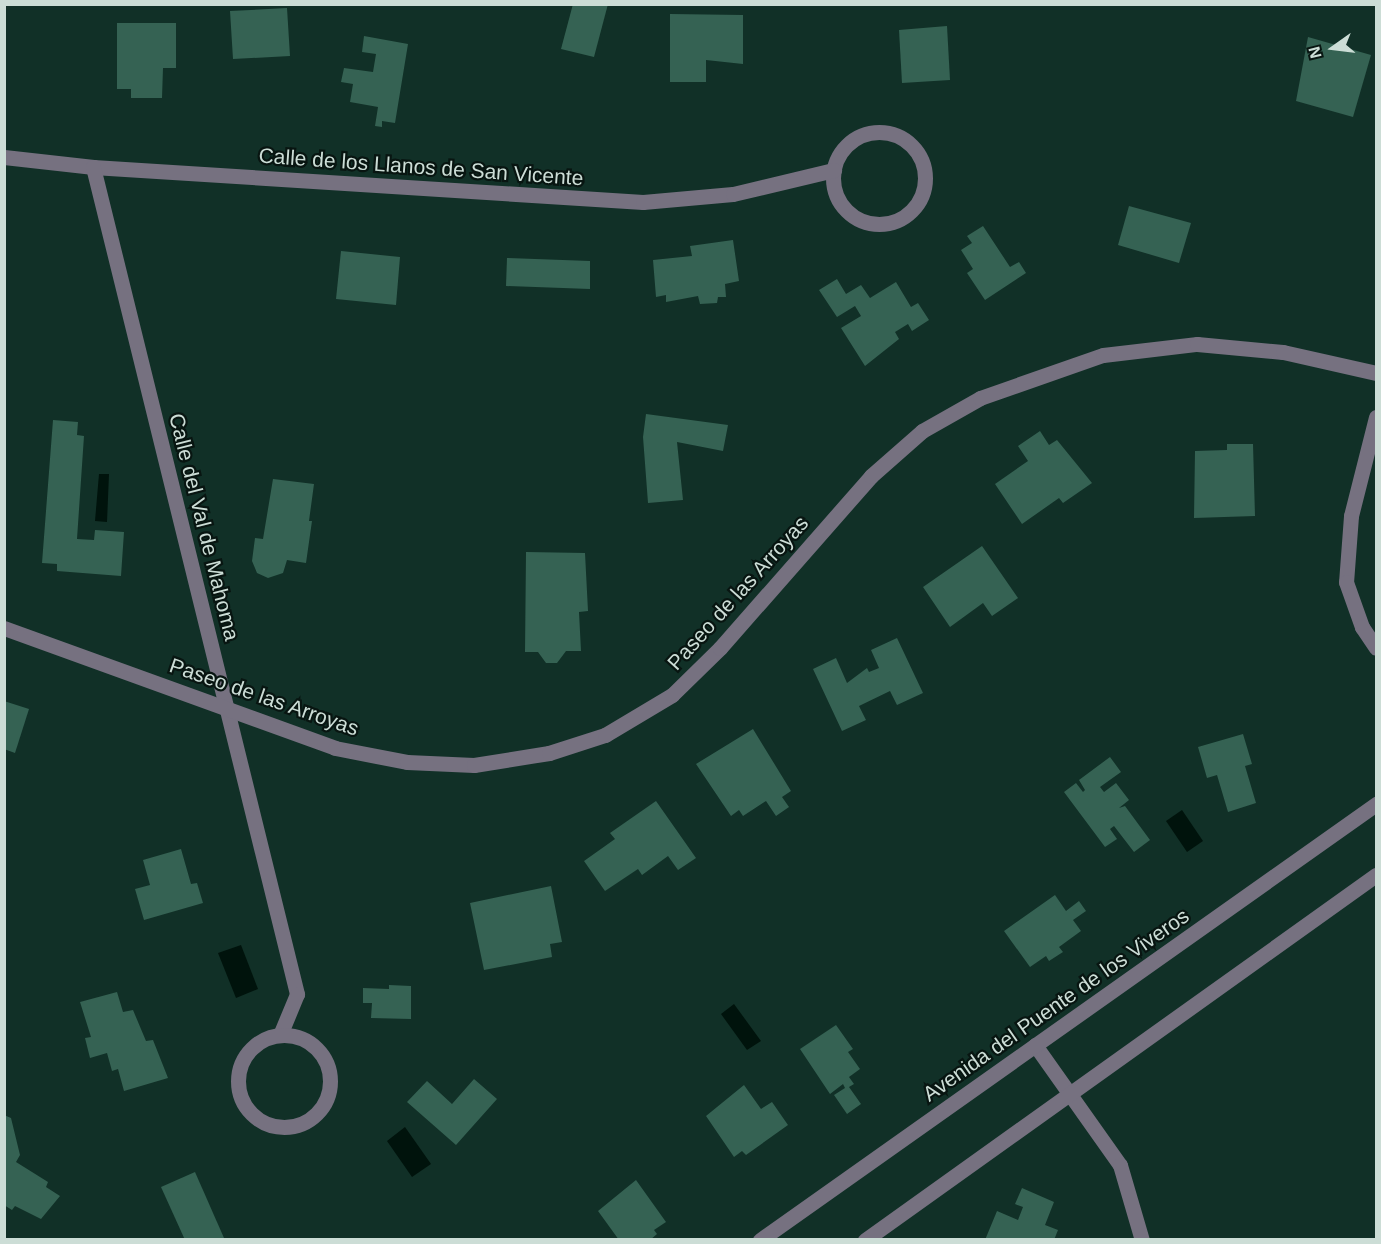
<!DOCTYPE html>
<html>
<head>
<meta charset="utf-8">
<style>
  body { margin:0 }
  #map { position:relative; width:1381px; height:1244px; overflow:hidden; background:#113027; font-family:Arial,sans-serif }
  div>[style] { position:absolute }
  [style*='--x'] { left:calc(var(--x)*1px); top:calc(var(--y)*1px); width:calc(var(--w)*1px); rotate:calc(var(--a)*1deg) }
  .water>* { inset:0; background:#00130c }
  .building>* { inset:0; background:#356253 }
  .minor>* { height:15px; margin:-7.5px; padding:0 7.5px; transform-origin:7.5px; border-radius:7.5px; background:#767180 }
  .minor>.ring { margin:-7.5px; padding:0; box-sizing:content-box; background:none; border:15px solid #767180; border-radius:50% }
  span { translate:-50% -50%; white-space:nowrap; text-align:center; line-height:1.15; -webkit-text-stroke:4.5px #081511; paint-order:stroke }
  .street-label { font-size:21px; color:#ccddd6 }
  .frame { position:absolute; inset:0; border:6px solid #ccddd6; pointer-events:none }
  .north { position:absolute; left:1303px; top:18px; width:60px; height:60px; -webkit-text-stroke:4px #081511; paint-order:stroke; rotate:256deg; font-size:16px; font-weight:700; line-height:24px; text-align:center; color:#ccddd6 }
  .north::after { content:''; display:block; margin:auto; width:21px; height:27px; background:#ccddd6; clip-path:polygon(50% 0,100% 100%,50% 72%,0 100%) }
</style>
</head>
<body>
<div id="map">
  <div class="water">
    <i style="clip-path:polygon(99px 474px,109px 474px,107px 522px,95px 521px)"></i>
    <i style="clip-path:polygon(1182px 810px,1203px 841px,1187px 852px,1166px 821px)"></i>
    <i style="clip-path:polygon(241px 945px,258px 989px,236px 998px,218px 953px)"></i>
    <i style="clip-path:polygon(734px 1004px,761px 1041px,747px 1050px,721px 1014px)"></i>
    <i style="clip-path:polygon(405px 1127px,431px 1164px,412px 1177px,387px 1141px)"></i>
  </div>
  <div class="building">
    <i style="clip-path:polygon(573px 4px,608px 4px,594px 57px,561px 49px)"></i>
    <i style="clip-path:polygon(287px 8px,290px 56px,233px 59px,230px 11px)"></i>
    <i style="clip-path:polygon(670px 14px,743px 15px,743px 64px,706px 60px,706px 82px,670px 82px)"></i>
    <i style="clip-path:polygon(117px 23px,176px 23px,176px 68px,163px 68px,162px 98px,131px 98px,131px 89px,117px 89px)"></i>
    <i style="clip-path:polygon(947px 26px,950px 80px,902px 83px,899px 30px)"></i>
    <i style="clip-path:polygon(364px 36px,408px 44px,395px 123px,382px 121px,382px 127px,375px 126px,378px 107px,350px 102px,353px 84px,341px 82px,344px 68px,373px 72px,376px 54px,362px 52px)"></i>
    <i style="clip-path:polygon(1308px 37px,1371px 55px,1353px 117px,1296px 101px)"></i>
    <i style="clip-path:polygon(1129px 206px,1191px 223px,1179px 263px,1118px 245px)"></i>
    <i style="clip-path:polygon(983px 226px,1010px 267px,1019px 262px,1026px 273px,985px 300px,967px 273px,973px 269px,961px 250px,972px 243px,967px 236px)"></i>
    <i style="clip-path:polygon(733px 240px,739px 281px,725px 284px,726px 297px,718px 297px,717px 303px,700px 304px,698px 296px,666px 302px,666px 295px,656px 297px,653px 260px,692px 256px,690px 246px)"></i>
    <i style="clip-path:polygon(341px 251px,400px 257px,396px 305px,336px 299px)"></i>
    <i style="clip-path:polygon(507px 258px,590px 261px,590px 289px,506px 286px)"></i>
    <i style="clip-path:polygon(837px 279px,846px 294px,861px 285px,870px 298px,896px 282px,911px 307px,918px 303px,929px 320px,912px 331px,908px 324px,895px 332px,899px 339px,865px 366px,841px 328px,861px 316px,855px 306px,837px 317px,819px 290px)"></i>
    <i style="clip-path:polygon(646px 414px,728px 425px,723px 451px,677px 442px,683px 500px,648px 503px,643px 437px)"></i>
    <i style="clip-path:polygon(53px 420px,78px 422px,77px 435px,84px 436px,77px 539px,94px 540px,95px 530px,124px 532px,121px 576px,57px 571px,57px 564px,42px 563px)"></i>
    <i style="clip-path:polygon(1040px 431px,1049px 445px,1057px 440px,1092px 483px,1063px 503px,1059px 498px,1022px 524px,995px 484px,1028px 461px,1018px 446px)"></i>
    <i style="clip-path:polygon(1227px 444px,1253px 444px,1255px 516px,1194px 518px,1195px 451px,1227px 450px)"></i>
    <i style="clip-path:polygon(273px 479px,314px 484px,309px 521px,312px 521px,306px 563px,287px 560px,283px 573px,268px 578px,257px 573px,252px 561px,255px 538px,263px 539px)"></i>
    <i style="clip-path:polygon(982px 546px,1018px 598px,992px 616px,983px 603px,950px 627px,923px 587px)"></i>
    <i style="clip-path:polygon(526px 552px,585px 553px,588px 611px,579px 612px,581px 651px,566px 651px,557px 663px,546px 663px,538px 652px,525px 652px)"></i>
    <i style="clip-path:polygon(897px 638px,923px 693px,897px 705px,890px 691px,859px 706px,866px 720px,842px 731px,813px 669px,836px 658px,847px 683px,867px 668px,869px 672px,879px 668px,871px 650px)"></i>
    <i style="clip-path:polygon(4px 701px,29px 709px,15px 753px,4px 749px)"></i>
    <i style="clip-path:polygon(753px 729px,791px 791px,782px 797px,789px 807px,776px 816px,766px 801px,743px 816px,739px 810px,731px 816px,696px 764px)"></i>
    <i style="clip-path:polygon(1243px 734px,1252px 764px,1245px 766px,1256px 803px,1228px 812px,1217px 775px,1207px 778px,1198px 747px)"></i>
    <i style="clip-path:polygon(1110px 757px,1121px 772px,1100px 787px,1104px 792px,1116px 783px,1129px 800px,1119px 808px,1125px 806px,1150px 840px,1134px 852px,1114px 826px,1110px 829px,1117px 839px,1105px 847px,1064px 792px,1076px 783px,1083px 792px,1085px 790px,1079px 780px)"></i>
    <i style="clip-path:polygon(656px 801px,696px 858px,678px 870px,668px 856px,642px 875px,638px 869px,605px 891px,584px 861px,615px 839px,610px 833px)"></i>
    <i style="clip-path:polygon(181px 849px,191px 884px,197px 883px,203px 903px,144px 920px,135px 889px,150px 885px,143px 860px)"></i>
    <i style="clip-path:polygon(551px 886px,562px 942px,550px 944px,552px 957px,484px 970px,470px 903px)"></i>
    <i style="clip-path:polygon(1055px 895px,1066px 911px,1079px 901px,1086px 911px,1073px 920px,1081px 931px,1059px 947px,1063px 952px,1049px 961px,1046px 956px,1030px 967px,1004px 931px)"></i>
    <i style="clip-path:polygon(389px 985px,411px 986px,411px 1019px,371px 1018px,372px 1003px,363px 1003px,363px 988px,389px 989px)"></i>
    <i style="clip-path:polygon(117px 992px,123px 1012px,133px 1010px,146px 1041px,153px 1040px,168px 1078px,124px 1091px,118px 1069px,112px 1071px,107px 1053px,90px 1058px,85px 1038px,91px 1037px,80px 1002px)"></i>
    <i style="clip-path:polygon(836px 1025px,853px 1049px,848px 1052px,860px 1069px,849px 1077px,854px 1084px,849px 1087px,861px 1104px,847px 1114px,834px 1095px,845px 1088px,843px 1084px,830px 1094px,800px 1049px)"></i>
    <i style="clip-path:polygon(474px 1079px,497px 1099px,456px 1145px,407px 1102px,427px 1081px,452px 1104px)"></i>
    <i style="clip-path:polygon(744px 1085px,761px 1109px,772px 1102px,788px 1125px,746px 1155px,742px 1151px,734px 1157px,706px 1116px)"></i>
    <i style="clip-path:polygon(4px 1115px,11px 1118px,20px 1155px,16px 1162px,48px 1182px,46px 1187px,60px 1196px,41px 1219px,15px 1206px,12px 1210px,4px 1205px)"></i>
    <i style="clip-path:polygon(195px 1172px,224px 1238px,220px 1240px,185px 1240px,161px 1187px)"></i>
    <i style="clip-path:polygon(636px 1180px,666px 1222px,654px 1230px,657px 1234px,650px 1240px,619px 1240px,598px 1211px)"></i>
    <i style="clip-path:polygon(1022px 1188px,1054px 1202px,1045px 1225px,1058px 1230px,1054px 1240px,985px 1240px,997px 1211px,1018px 1220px,1023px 1207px,1015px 1204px)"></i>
  </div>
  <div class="minor">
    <i class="ring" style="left:833px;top:132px;width:77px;height:77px"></i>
    <i style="--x:4;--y:157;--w:90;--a:6.4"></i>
    <i style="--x:93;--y:167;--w:551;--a:3.64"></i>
    <i style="--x:643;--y:202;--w:90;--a:-5.1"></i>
    <i style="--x:733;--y:194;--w:104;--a:-13.4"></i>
    <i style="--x:93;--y:167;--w:852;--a:76.14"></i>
    <i style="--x:297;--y:994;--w:44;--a:112.5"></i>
    <i style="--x:1376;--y:417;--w:102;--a:104.2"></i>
    <i style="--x:1351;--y:516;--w:66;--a:94.3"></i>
    <i style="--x:1346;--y:582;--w:48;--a:70.4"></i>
    <i style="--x:1362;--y:627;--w:25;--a:56"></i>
    <i style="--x:4;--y:628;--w:352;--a:19.9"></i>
    <i style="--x:335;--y:748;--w:73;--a:11"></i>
    <i style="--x:407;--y:762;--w:67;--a:2.6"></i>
    <i style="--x:474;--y:765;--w:76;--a:-9.1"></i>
    <i style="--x:549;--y:753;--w:59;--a:-17.8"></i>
    <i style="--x:605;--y:735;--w:78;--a:-30.8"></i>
    <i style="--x:672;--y:695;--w:67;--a:-44.4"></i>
    <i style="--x:720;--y:648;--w:229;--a:-48.7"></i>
    <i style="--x:871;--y:476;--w:68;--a:-41.4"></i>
    <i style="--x:922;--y:431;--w:67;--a:-29.6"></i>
    <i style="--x:980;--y:398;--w:130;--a:-19.3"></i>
    <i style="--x:1103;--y:355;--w:95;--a:-6.7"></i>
    <i style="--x:1197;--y:344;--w:86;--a:5.3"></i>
    <i style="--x:1283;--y:352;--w:95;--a:12.7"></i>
    <i class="ring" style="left:238px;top:1035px;width:77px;height:77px"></i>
    <i style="--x:1035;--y:1045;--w:147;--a:54.7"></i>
    <i style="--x:1120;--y:1165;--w:78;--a:73.7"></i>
    <i style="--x:760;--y:1240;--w:755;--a:-35.29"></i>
    <i style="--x:865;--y:1240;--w:628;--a:-35.54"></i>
  </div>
  <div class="street-label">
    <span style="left:421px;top:167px;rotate:4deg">Calle de los Llanos de San Vicente</span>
    <span style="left:204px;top:527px;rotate:76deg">Calle del Val de Mahoma</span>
    <span style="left:738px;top:593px;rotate:-48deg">Paseo de las Arroyas</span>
    <span style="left:264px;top:697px;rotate:19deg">Paseo de las Arroyas</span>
    <span style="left:1056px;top:1005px;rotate:-35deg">Avenida del Puente de los Viveros</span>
  </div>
  <div class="frame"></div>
  <div class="north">N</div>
</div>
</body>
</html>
